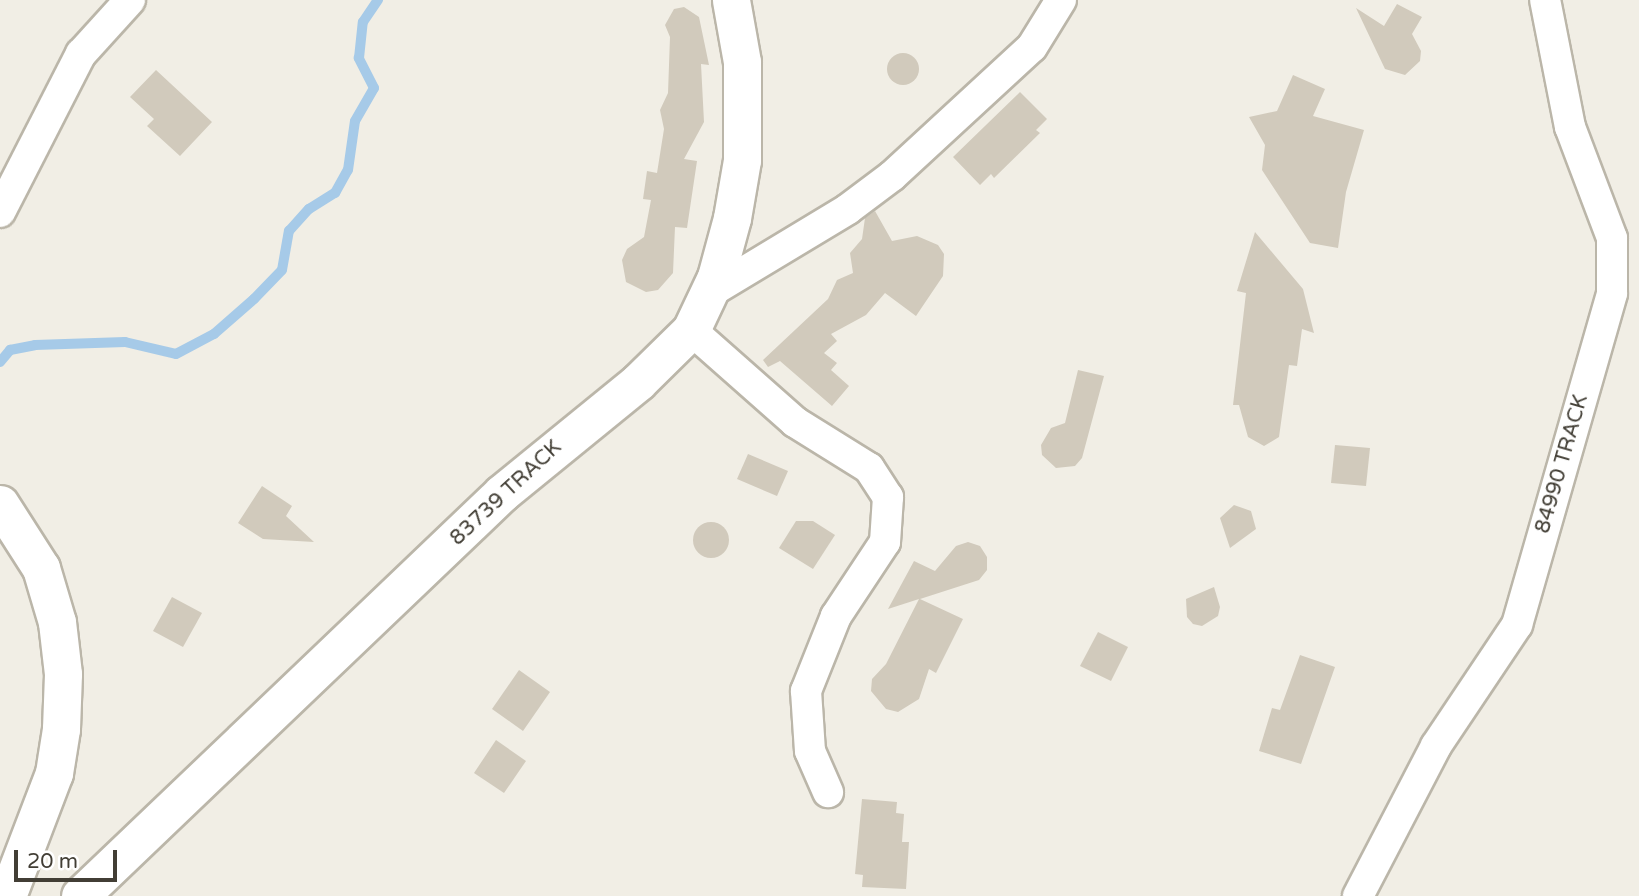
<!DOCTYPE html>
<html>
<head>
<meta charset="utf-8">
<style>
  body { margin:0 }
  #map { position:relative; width:1639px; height:896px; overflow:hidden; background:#f1eee5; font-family:"Varela Round",sans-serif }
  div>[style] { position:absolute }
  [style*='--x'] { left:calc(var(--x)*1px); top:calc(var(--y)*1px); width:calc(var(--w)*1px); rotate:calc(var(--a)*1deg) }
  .stream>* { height:10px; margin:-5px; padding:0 5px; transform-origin:5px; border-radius:5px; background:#a6cae8 }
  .building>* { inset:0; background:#d1cabc }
  .round { border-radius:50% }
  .roads { filter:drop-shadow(2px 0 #bbb6a9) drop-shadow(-2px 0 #bbb6a9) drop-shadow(0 2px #bbb6a9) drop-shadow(0 -2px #bbb6a9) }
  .minor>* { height:30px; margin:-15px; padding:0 15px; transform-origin:15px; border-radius:15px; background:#fff }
  .tertiary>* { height:37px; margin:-18.5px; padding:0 18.5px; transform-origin:18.5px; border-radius:18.5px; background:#fff }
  span { translate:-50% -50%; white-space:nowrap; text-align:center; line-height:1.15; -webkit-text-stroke:6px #fff; paint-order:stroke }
  .street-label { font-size:21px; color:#423e35 }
  .scale { position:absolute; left:14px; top:850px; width:103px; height:32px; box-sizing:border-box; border:4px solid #423e35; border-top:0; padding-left:9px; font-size:21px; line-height:24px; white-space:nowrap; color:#423e35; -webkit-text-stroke:5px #fff; paint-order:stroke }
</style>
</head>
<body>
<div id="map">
  <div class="stream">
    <i style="--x:0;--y:362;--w:16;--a:-50"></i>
    <i style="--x:10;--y:350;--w:25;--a:-11"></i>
    <i style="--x:35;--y:345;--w:90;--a:-1.9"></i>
    <i style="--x:125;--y:342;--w:52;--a:13.2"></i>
    <i style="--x:176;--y:354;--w:43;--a:-27.8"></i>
    <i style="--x:214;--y:334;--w:53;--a:-41.2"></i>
    <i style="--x:254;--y:299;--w:40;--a:-46"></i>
    <i style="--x:282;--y:270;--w:40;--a:-80"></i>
    <i style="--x:289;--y:231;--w:30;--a:-48"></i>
    <i style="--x:309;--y:209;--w:31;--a:-32"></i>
    <i style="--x:335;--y:193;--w:26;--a:-61"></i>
    <i style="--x:348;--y:170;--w:49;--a:-81.9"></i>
    <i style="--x:355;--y:121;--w:38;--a:-60"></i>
    <i style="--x:374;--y:88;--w:34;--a:-117"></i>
    <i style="--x:359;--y:58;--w:36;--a:-84"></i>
    <i style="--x:363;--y:22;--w:27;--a:-56"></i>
  </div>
  <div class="building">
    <i style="clip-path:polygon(1397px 4px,1422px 17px,1412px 34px,1421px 51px,1420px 61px,1405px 75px,1385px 69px,1356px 8px,1384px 26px)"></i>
    <i style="clip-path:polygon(684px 7px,699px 17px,709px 65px,701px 64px,704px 122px,684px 159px,697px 161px,687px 228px,675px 227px,673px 273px,658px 290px,646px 292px,626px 282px,622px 260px,627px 249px,644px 237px,651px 200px,643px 199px,647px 171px,657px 173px,664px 129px,660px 110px,668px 93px,670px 37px,665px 25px,674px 9px)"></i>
    <i class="round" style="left:887px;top:53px;width:32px;height:32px"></i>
    <i style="clip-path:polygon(156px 70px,212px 122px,180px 156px,147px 126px,154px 119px,130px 97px)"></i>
    <i style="clip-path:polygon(1293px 75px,1325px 89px,1313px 116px,1364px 130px,1346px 192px,1338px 248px,1310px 243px,1262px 170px,1265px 145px,1249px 117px,1277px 111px)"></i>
    <i style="clip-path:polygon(1020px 92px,1047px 119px,1036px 130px,1040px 133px,994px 178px,991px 174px,980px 185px,953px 157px)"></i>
    <i style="clip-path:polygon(875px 211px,892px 241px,917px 236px,938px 245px,944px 254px,943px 276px,916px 316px,885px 293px,866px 315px,831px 334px,837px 341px,824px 353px,837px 363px,831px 370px,849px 386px,832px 406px,780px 361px,768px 367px,763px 360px,828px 299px,837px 280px,853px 273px,850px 253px,862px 239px,865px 218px)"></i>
    <i style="clip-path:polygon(1255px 232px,1303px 289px,1314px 333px,1302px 329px,1297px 366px,1289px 365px,1279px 437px,1264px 446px,1248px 437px,1239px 405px,1233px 405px,1246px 293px,1237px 291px)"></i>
    <i style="clip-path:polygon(1078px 370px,1104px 376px,1082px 458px,1075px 466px,1056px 468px,1042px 455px,1041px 445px,1051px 428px,1065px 423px)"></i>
    <i style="clip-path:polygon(1335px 445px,1370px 448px,1366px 486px,1331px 483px)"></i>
    <i style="clip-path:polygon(748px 454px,788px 471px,777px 496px,737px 479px)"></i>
    <i style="clip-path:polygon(262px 486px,292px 506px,286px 516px,314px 542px,263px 539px,238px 523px)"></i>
    <i style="clip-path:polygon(1234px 505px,1251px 511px,1256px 529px,1230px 548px,1220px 518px)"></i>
    <i style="clip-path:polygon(796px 521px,813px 521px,835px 535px,813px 569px,779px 548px)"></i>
    <i class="round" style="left:693px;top:522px;width:36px;height:36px"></i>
    <i style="clip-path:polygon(968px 542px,980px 546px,987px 557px,987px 570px,979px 580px,920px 599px,963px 619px,936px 673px,929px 669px,919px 699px,898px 712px,886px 709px,871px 691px,872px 679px,886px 664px,919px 599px,888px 609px,914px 561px,935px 571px,956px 546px)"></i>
    <i style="clip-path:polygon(1214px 587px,1220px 607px,1218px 616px,1202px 626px,1193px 624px,1187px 617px,1186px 599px)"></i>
    <i style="clip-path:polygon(172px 597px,202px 613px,183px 647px,153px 631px)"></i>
    <i style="clip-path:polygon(1098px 632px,1128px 647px,1111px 681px,1080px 666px)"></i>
    <i style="clip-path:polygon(1300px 655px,1335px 667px,1301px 764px,1259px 751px,1272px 708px,1280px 710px)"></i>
    <i style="clip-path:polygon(519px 670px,550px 692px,523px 731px,492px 709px)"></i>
    <i style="clip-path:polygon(496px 740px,526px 761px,504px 793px,474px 773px)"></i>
    <i style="clip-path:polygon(862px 799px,897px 802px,896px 813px,904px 814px,902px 842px,909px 842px,906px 889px,862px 887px,863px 875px,855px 874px)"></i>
  </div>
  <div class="roads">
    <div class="minor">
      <i style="--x:0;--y:212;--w:178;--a:-62.9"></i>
      <i style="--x:81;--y:54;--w:73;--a:-47.8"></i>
      <i style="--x:709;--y:293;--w:162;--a:-31.1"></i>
      <i style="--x:848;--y:209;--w:55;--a:-36.9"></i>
      <i style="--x:892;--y:176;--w:190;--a:-42.7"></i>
      <i style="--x:1032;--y:47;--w:55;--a:-58.3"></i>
      <i style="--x:691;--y:330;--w:139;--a:41.5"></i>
      <i style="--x:795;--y:422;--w:87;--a:31.9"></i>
      <i style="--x:869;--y:468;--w:35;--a:57"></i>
      <i style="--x:888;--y:497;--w:45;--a:93.8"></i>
      <i style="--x:885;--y:542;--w:89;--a:123.5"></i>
      <i style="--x:836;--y:616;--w:81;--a:111.8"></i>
      <i style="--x:806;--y:691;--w:60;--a:86.2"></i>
      <i style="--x:810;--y:751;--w:45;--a:66.3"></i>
      <i style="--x:1358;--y:896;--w:169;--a:-62.5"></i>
      <i style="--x:1436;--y:746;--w:146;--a:-56.2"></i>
      <i style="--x:1517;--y:625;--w:345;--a:-74"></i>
      <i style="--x:1612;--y:293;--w:55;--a:-90"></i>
      <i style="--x:1612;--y:238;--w:119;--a:-110.7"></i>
      <i style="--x:1570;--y:127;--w:129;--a:-101.1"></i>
    </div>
    <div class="tertiary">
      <i style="--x:0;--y:504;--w:76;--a:57.4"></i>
      <i style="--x:41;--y:568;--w:56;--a:73.5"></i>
      <i style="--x:57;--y:622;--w:52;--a:83.4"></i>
      <i style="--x:63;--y:674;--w:55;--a:92.1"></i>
      <i style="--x:61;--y:729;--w:45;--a:99"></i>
      <i style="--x:54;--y:773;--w:132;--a:110.9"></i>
      <i style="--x:80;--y:896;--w:584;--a:-43.68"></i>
      <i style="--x:502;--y:493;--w:176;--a:-39.2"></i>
      <i style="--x:638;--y:382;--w:74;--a:-44.5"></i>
      <i style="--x:691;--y:330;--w:59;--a:-64.7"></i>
      <i style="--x:716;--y:277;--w:61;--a:-74.8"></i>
      <i style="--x:732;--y:218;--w:59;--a:-80.2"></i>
      <i style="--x:742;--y:160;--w:98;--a:-90"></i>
      <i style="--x:742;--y:62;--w:63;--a:-100.1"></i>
    </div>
  </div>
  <div class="street-label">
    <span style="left:1562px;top:464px;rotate:-74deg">84990 TRACK</span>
    <span style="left:506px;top:493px;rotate:-43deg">83739 TRACK</span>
  </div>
  <div class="scale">20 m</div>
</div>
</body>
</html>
